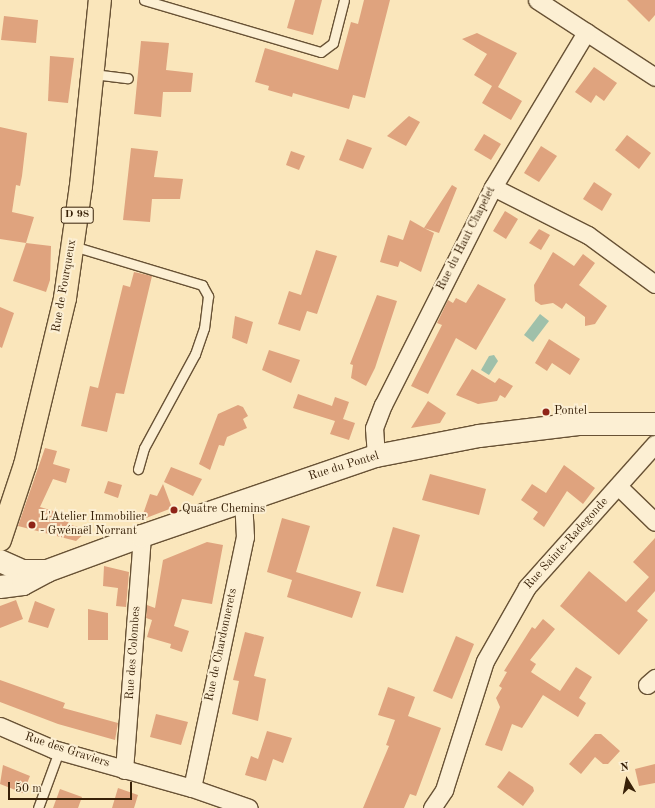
<!DOCTYPE html>
<html>
<head>
<meta charset="utf-8">
<style>
  body { margin:0 }
  #map { position:relative; width:655px; height:808px; overflow:hidden; background:#fae6bb; font-family:"Old Standard TT",serif }
  div>[style] { position:absolute }
  [style*='--x'] { left:calc(var(--x)*1px); top:calc(var(--y)*1px); width:calc(var(--w)*1px); rotate:calc(var(--a)*1deg) }
  .water>* { inset:0; background:#9fc0aa }
  .building>* { inset:0; background:#dfa37e }
  .roads { filter:drop-shadow(1px 0 #685235) drop-shadow(-1px 0 #685235) drop-shadow(0 1px #685235) drop-shadow(0 -1px #685235) }
  .lane>* { height:9px; margin:-4.5px; padding:0 4.5px; transform-origin:4.5px; border-radius:4.5px; background:#fcefd3 }
  .street>* { height:17px; margin:-8.5px; padding:0 8.5px; transform-origin:8.5px; border-radius:8.5px; background:#fcefd3 }
  .secondary>* { height:22px; margin:-11px; padding:0 11px; transform-origin:11px; border-radius:11px; background:#fcefd3 }
  .primary>* { height:22px; margin:-11px; padding:0 11px; transform-origin:11px; border-radius:11px; background:#fae6bb }
  .dots>* { width:11px; height:11px; translate:-50% -50%; box-sizing:border-box; border:2px solid #fcefd3; border-radius:50% }
  span { translate:-50% -50%; white-space:nowrap; text-align:center; line-height:1.15; -webkit-text-stroke:4px #fcefd3; paint-order:stroke }
  .shield-label span { padding:1px 3px; background:#fcefd3; border:1px solid; border-radius:3px; -webkit-text-stroke-width:0 }
  .shield-label { font-size:11px; color:#382108; font-weight:700 }
  .street-label { font-size:12px; color:#382108 }
  .poi-label { font-size:12px; color:#382108 }
  .left { translate:0 -50%; text-align:left }
  .north { position:absolute; left:607px; top:760px; width:40px; height:40px; -webkit-text-stroke:3px #fcefd3; paint-order:stroke; rotate:350deg; font-size:11px; font-weight:700; line-height:16px; text-align:center; color:#382108 }
  .north::after { content:''; display:block; margin:auto; width:14px; height:18px; background:#382108; clip-path:polygon(50% 0,100% 100%,50% 72%,0 100%) }
  .scale { position:absolute; left:8px; top:782px; width:124px; height:18px; box-sizing:border-box; border:2px solid #382108; border-top:0; padding-left:5px; font-size:12px; line-height:14px; white-space:nowrap; color:#382108; -webkit-text-stroke:3px #fcefd3; paint-order:stroke }
</style>
</head>
<body>
<div id="map">
  <div class="water">
    <i style="clip-path:polygon(540px 314px,549px 321px,533px 342px,524px 335px)"></i>
    <i style="clip-path:polygon(494px 355px,498px 361px,489px 375px,481px 370px,489px 356px)"></i>
  </div>
  <div class="building">
    <i style="clip-path:polygon(295px 0,322px 0,313px 35px,287px 28px)"></i>
    <i style="clip-path:polygon(364px 0,390px 0,365px 98px,353px 95px,349px 109px,293px 93px,292px 97px,268px 90px,269px 86px,255px 82px,265px 48px,338px 70px,351px 22px,358px 24px)"></i>
    <i style="clip-path:polygon(627px 0,655px 0,655px 15px,649px 22px)"></i>
    <i style="clip-path:polygon(4px 16px,38px 20px,36px 43px,1px 40px)"></i>
    <i style="clip-path:polygon(477px 33px,517px 53px,498px 87px,522px 101px,511px 120px,482px 103px,492px 86px,474px 75px,487px 54px,462px 39px)"></i>
    <i style="clip-path:polygon(141px 41px,169px 43px,166px 70px,193px 73px,191px 92px,163px 92px,161px 117px,134px 114px)"></i>
    <i style="clip-path:polygon(50px 56px,74px 58px,68px 103px,48px 101px)"></i>
    <i style="clip-path:polygon(594px 67px,617px 83px,604px 101px,596px 95px,591px 103px,575px 92px)"></i>
    <i style="clip-path:polygon(409px 116px,420px 122px,406px 146px,387px 136px)"></i>
    <i style="clip-path:polygon(0 127px,27px 133px,22px 176px,20px 186px,16px 185px,12px 212px,34px 217px,26px 243px,0 239px)"></i>
    <i style="clip-path:polygon(484px 134px,501px 144px,491px 160px,474px 150px)"></i>
    <i style="clip-path:polygon(627px 135px,651px 153px,639px 169px,615px 150px)"></i>
    <i style="clip-path:polygon(347px 139px,372px 148px,363px 169px,339px 160px)"></i>
    <i style="clip-path:polygon(541px 146px,557px 156px,539px 182px,524px 173px)"></i>
    <i style="clip-path:polygon(131px 148px,158px 151px,154px 177px,183px 179px,180px 199px,152px 199px,150px 222px,123px 220px)"></i>
    <i style="clip-path:polygon(291px 151px,305px 156px,299px 170px,286px 165px)"></i>
    <i style="clip-path:polygon(594px 182px,612px 194px,602px 211px,583px 199px)"></i>
    <i style="clip-path:polygon(452px 185px,457px 188px,439px 233px,424px 228px,434px 233px,421px 272px,400px 261px,398px 267px,380px 262px,388px 235px,403px 240px,410px 220px,424px 228px)"></i>
    <i style="clip-path:polygon(505px 211px,518px 219px,506px 239px,493px 231px)"></i>
    <i style="clip-path:polygon(539px 229px,550px 235px,541px 250px,529px 243px)"></i>
    <i style="clip-path:polygon(26px 243px,51px 246px,50px 280px,46px 292px,13px 281px)"></i>
    <i style="clip-path:polygon(316px 250px,337px 256px,317px 314px,307px 311px,300px 331px,278px 324px,289px 291px,301px 295px)"></i>
    <i style="clip-path:polygon(553px 252px,574px 266px,583px 254px,595px 263px,579px 285px,607px 306px,595px 324px,585px 326px,585px 317px,566px 303px,562px 309px,553px 303px,541px 305px,535px 301px,534px 285px)"></i>
    <i style="clip-path:polygon(134px 272px,152px 276px,124px 394px,116px 393px,107px 432px,81px 426px,90px 386px,98px 388px,123px 285px,130px 287px)"></i>
    <i style="clip-path:polygon(478px 284px,506px 299px,476px 350px,456px 338px,428px 394px,411px 386px,442px 325px,437px 323px,448px 300px,453px 303px,456px 298px,466px 303px)"></i>
    <i style="clip-path:polygon(377px 295px,397px 301px,375px 368px,366px 386px,351px 378px,353px 365px,350px 364px)"></i>
    <i style="clip-path:polygon(0 307px,14px 313px,2px 348px,0 347px)"></i>
    <i style="clip-path:polygon(235px 316px,253px 322px,247px 344px,232px 338px)"></i>
    <i style="clip-path:polygon(549px 339px,580px 359px,570px 375px,552px 363px,547px 371px,535px 363px)"></i>
    <i style="clip-path:polygon(269px 350px,300px 360px,291px 383px,262px 370px)"></i>
    <i style="clip-path:polygon(472px 369px,495px 383px,499px 378px,513px 386px,505px 398px,500px 395px,497px 401px,478px 404px,456px 395px)"></i>
    <i style="clip-path:polygon(298px 394px,332px 406px,335px 397px,349px 402px,343px 419px,355px 423px,349px 440px,330px 434px,335px 421px,293px 408px)"></i>
    <i style="clip-path:polygon(428px 401px,446px 413px,440px 423px,411px 428px)"></i>
    <i style="clip-path:polygon(238px 405px,243px 407px,248px 416px,243px 419px,247px 428px,227px 437px,224px 446px,219px 445px,210px 470px,199px 464px,218px 414px)"></i>
    <i style="clip-path:polygon(45px 448px,57px 451px,53px 464px,70px 469px,66px 483px,53px 479px,40px 507px,70px 516px,68px 524px,88px 530px,76px 541px,18px 526px)"></i>
    <i style="clip-path:polygon(564px 465px,595px 488px,583px 504px,567px 491px,544px 527px,533px 519px,538px 512px,521px 500px,532px 484px,546px 493px)"></i>
    <i style="clip-path:polygon(171px 467px,202px 479px,193px 496px,164px 482px)"></i>
    <i style="clip-path:polygon(430px 474px,486px 489px,479px 515px,422px 500px)"></i>
    <i style="clip-path:polygon(108px 481px,122px 485px,118px 498px,104px 493px)"></i>
    <i style="clip-path:polygon(163px 484px,172px 508px,141px 520px,150px 494px,157px 496px)"></i>
    <i style="clip-path:polygon(282px 518px,310px 526px,296px 572px,361px 592px,352px 618px,287px 597px,292px 580px,267px 572px)"></i>
    <i style="clip-path:polygon(393px 527px,420px 535px,403px 593px,376px 586px)"></i>
    <i style="clip-path:polygon(655px 538px,655px 591px,637px 611px,648px 620px,619px 655px,560px 606px,589px 571px,626px 602px,649px 577px,633px 562px)"></i>
    <i style="clip-path:polygon(207px 542px,223px 545px,212px 604px,182px 599px,174px 626px,189px 631px,182px 652px,170px 648px,171px 644px,147px 637px,152px 620px,146px 618px,147px 605px,155px 608px,163px 560px)"></i>
    <i style="clip-path:polygon(104px 566px,129px 572px,126px 607px,116px 606px,118px 588px,103px 586px)"></i>
    <i style="clip-path:polygon(16px 600px,23px 619px,0 628px,0 606px)"></i>
    <i style="clip-path:polygon(35px 601px,55px 609px,48px 628px,28px 622px)"></i>
    <i style="clip-path:polygon(88px 609px,108px 613px,108px 640px,88px 640px)"></i>
    <i style="clip-path:polygon(543px 619px,555px 629px,530px 660px,536px 664px,531px 672px,560px 691px,576px 667px,592px 677px,579px 698px,586px 703px,578px 717px,543px 695px,522px 728px,512px 724px,502px 751px,485px 745px,500px 707px,496px 698px,502px 688px,499px 686px,507px 672px,504px 671px,532px 627px,535px 629px)"></i>
    <i style="clip-path:polygon(245px 632px,264px 637px,254px 676px,266px 679px,258px 721px,232px 714px,239px 681px,233px 680px)"></i>
    <i style="clip-path:polygon(456px 636px,474px 644px,452px 699px,433px 691px)"></i>
    <i style="clip-path:polygon(0 680px,65px 703px,63px 708px,118px 723px,115px 740px,58px 724px,0 702px)"></i>
    <i style="clip-path:polygon(388px 687px,415px 697px,408px 716px,441px 728px,416px 796px,410px 794px,404px 808px,363px 808px,389px 746px,386px 745px,395px 720px,378px 715px)"></i>
    <i style="clip-path:polygon(156px 714px,188px 722px,181px 745px,150px 737px)"></i>
    <i style="clip-path:polygon(267px 731px,292px 738px,283px 763px,273px 759px,266px 781px,245px 775px,251px 756px,258px 759px)"></i>
    <i style="clip-path:polygon(595px 734px,601px 734px,620px 751px,608px 764px,603px 764px,595px 757px,581px 774px,569px 764px)"></i>
    <i style="clip-path:polygon(655px 764px,655px 783px,639px 786px,635px 769px)"></i>
    <i style="clip-path:polygon(3px 765px,30px 776px,23px 793px,0 784px)"></i>
    <i style="clip-path:polygon(509px 771px,533px 787px,534px 791px,523px 806px,497px 787px)"></i>
    <i style="clip-path:polygon(118px 788px,138px 795px,134px 808px,112px 808px)"></i>
    <i style="clip-path:polygon(60px 789px,82px 797px,78px 808px,53px 808px)"></i>
  </div>
  <div class="roads">
    <div class="lane">
      <i style="--x:144;--y:0;--w:184;--a:16.4"></i>
      <i style="--x:321;--y:52;--w:15;--a:-37"></i>
      <i style="--x:333;--y:43;--w:44;--a:-75.7"></i>
      <i style="--x:93;--y:74;--w:35;--a:7"></i>
      <i style="--x:73;--y:246;--w:135;--a:16.8"></i>
      <i style="--x:202;--y:285;--w:13;--a:61"></i>
      <i style="--x:208;--y:296;--w:32;--a:97"></i>
      <i style="--x:204;--y:328;--w:28;--a:109"></i>
      <i style="--x:195;--y:354;--w:107;--a:118.5"></i>
      <i style="--x:144;--y:448;--w:22;--a:106"></i>
      <i style="--x:38;--y:808;--w:61;--a:-69.8"></i>
    </div>
    <div class="street">
      <i style="--x:537;--y:0;--w:141;--a:33.1"></i>
      <i style="--x:493;--y:187;--w:106;--a:26.8"></i>
      <i style="--x:588;--y:235;--w:83;--a:36.2"></i>
      <i style="--x:376;--y:456;--w:28;--a:-94"></i>
      <i style="--x:374;--y:428;--w:25;--a:-69"></i>
      <i style="--x:383;--y:405;--w:244;--a:-63.2"></i>
      <i style="--x:493;--y:187;--w:181;--a:-59"></i>
      <i style="--x:619;--y:487;--w:50;--a:44.2"></i>
      <i style="--x:647;--y:685;--w:11;--a:-41"></i>
      <i style="--x:0;--y:726;--w:58;--a:23.5"></i>
      <i style="--x:53;--y:749;--w:144;--a:15.7"></i>
      <i style="--x:192;--y:788;--w:60;--a:19.3"></i>
      <i style="--x:124;--y:770;--w:235;--a:-85.6"></i>
      <i style="--x:192;--y:788;--w:257;--a:-78.1"></i>
      <i style="--x:245;--y:537;--w:35;--a:-93"></i>
      <i style="--x:432;--y:808;--w:22;--a:-56"></i>
      <i style="--x:444;--y:790;--w:135;--a:-72.4"></i>
      <i style="--x:485;--y:661;--w:85;--a:-60.4"></i>
      <i style="--x:527;--y:587;--w:192;--a:-48.2"></i>
    </div>
    <div class="secondary">
      <i style="--x:0;--y:561;--w:24;--a:24"></i>
      <i style="--x:22;--y:571;--w:25;--a:0"></i>
      <i style="--x:0;--y:587;--w:23;--a:-7"></i>
      <i style="--x:23;--y:584;--w:27;--a:-28"></i>
      <i style="--x:47;--y:571;--w:101;--a:-20.2"></i>
      <i style="--x:142;--y:536;--w:247;--a:-18.9"></i>
      <i style="--x:376;--y:456;--w:105;--a:-11"></i>
      <i style="--x:479;--y:436;--w:100;--a:-6.9"></i>
      <i style="--x:578;--y:424;--w:77;--a:0"></i>
    </div>
    <div class="primary">
      <i style="--x:0;--y:540;--w:79;--a:-71.6"></i>
      <i style="--x:25;--y:465;--w:172;--a:-76.5"></i>
      <i style="--x:65;--y:298;--w:113;--a:-81.9"></i>
      <i style="--x:81;--y:186;--w:187;--a:-84.2"></i>
    </div>
  </div>
  <div class="dots">
    <i style="left:546px;top:412px;background:#8f2418"></i>
    <i style="left:174px;top:510px;background:#8f2418"></i>
    <i style="left:32px;top:525px;background:#8f2418"></i>
  </div>
  <div class="shield-label">
    <span style="left:77px;top:215px">D 98</span>
  </div>
  <div class="street-label">
    <span style="left:467px;top:239px;rotate:-63deg">Rue du Haut Chapelet</span>
    <span style="left:65px;top:286px;rotate:-80deg">Rue de Fourqueux</span>
    <span style="left:344px;top:467px;rotate:-17deg">Rue du Pontel</span>
    <span style="left:567px;top:544px;rotate:-48deg">Rue Sainte-Radegonde</span>
    <span style="left:222px;top:645px;rotate:-78deg">Rue de Chardonnerets</span>
    <span style="left:134px;top:653px;rotate:-86deg">Rue des Colombes</span>
    <span style="left:67px;top:751px;rotate:18deg">Rue des Graviers</span>
  </div>
  <div class="poi-label">
    <span class="left" style="left:554px;top:412px">Pontel</span>
    <span class="left" style="left:182px;top:510px">Quatre Chemins</span>
    <span class="left" style="left:40px;top:525px">L'Atelier Immobilier<br>- Gwénaël Norrant</span>
  </div>
  <div class="north">N</div>
  <div class="scale">50 m</div>
</div>
</body>
</html>
